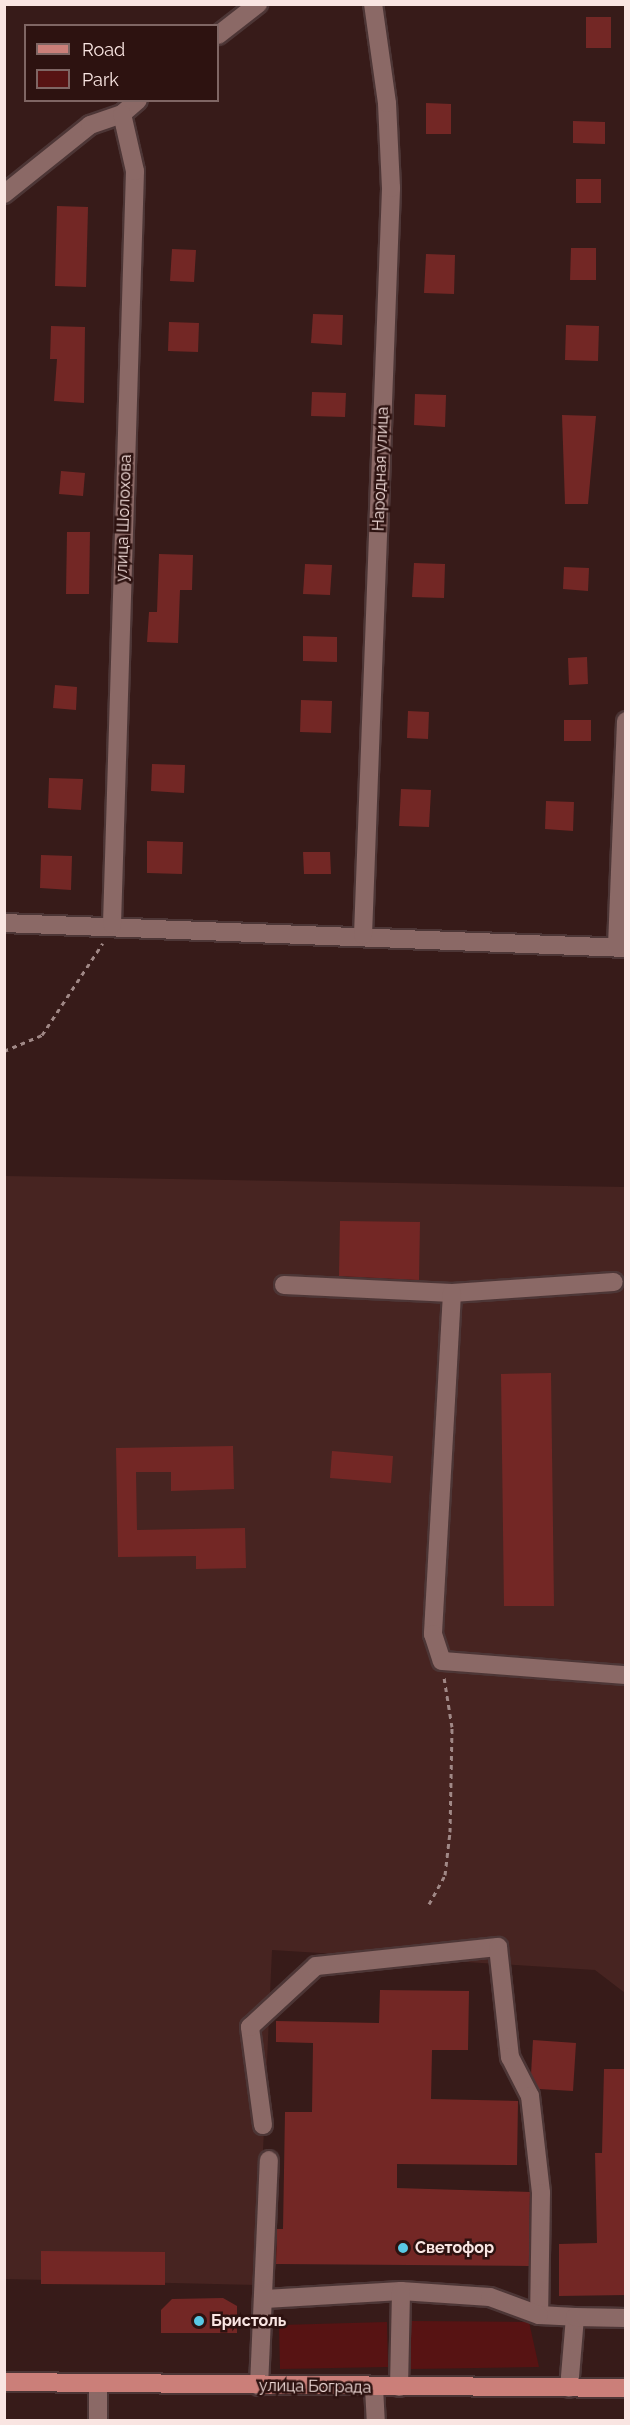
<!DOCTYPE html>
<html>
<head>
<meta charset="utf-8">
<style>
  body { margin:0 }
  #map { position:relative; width:630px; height:2425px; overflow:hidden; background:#371b19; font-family:Raleway,sans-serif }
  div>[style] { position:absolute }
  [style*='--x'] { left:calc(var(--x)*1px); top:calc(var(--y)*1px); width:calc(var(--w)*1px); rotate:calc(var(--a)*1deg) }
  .built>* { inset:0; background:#472421 }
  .green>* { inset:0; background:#571313 }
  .building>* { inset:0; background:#732725 }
  .path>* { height:3px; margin-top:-1.5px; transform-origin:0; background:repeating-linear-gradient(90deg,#a08886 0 4.5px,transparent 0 9px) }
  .roads { filter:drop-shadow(2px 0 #4d3636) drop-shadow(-2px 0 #4d3636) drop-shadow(0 2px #4d3636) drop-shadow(0 -2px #4d3636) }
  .minor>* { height:18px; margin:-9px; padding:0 9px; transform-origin:9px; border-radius:9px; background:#8b6966 }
  .major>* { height:18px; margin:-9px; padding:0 9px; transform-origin:9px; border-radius:9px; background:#cb7f79 }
  .dots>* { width:16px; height:16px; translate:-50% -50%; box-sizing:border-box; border:3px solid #2d1210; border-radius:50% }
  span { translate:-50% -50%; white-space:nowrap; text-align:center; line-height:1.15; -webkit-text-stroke:5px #2d1210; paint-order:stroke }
  .street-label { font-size:16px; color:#f9e5e2 }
  .poi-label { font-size:16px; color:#f9e5e2; font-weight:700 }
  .left { translate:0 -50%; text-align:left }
  .frame { position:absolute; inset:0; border:6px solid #f9e5e2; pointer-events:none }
  .legend { position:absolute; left:24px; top:24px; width:195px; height:78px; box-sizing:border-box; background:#2d1210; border:2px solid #7f6664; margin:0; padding:8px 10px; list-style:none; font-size:18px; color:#f9e5e2 }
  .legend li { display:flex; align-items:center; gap:12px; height:30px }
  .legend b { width:30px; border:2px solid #7f6664 }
</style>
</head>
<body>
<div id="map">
  <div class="built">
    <i style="clip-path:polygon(5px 1176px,625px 1187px,625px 1993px,595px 1970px,272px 1950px,257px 2285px,5px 2279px)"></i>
  </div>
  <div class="green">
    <i style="clip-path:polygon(410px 2321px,529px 2322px,539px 2367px,409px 2369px)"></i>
    <i style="clip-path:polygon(387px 2322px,388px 2367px,280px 2369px,279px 2325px)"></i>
  </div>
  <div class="building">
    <i style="clip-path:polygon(586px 17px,611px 17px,611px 48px,586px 48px)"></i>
    <i style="clip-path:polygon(426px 103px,451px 104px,451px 134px,426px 134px)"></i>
    <i style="clip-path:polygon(573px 121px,605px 122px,605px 144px,573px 143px)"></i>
    <i style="clip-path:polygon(576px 179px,601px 179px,601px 203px,576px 203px)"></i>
    <i style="clip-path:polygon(57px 206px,88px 207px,86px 287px,55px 286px)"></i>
    <i style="clip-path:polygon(571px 248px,596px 248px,596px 280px,570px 280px)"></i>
    <i style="clip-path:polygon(172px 249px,196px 250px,194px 282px,170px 281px)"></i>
    <i style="clip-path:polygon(426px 254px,455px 255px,454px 294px,424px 293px)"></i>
    <i style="clip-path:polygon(313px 314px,343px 315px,342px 345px,311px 343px)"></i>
    <i style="clip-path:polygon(169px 322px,199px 323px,198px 352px,168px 351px)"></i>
    <i style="clip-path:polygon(566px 325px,599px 326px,598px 361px,565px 360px)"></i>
    <i style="clip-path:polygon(51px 326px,85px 327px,84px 403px,54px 401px,57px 359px,50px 359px)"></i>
    <i style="clip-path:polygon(312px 392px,346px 393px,345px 417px,311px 416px)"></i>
    <i style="clip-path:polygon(415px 394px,446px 395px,445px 427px,414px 425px)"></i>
    <i style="clip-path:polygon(562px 415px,596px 416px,588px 504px,565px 504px)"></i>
    <i style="clip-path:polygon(61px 471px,85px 473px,83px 496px,59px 494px)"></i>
    <i style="clip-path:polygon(67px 532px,90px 532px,89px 594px,66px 594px)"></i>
    <i style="clip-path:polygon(159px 554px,193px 555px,192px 590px,180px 590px,178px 643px,147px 642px,149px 612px,157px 612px)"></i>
    <i style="clip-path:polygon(414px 563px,445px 564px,444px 598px,412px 597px)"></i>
    <i style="clip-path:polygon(305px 564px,332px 565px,330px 595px,303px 594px)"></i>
    <i style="clip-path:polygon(564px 567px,589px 568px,588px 591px,563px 589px)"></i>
    <i style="clip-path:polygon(303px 636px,337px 637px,337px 662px,303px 661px)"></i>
    <i style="clip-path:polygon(587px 657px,588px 684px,569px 685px,568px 658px)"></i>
    <i style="clip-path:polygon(55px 685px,77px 687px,76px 710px,53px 708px)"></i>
    <i style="clip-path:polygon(301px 700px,332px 701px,331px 733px,300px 732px)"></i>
    <i style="clip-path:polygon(408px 711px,429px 712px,428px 739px,407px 738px)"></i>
    <i style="clip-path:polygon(564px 720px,591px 720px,591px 741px,564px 741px)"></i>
    <i style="clip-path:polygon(152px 764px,185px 765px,184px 793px,151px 791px)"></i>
    <i style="clip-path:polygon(49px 778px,83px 779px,81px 810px,48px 808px)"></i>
    <i style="clip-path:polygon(401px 789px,431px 790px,429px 827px,399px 826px)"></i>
    <i style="clip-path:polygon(546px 801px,574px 802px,573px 831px,545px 829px)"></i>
    <i style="clip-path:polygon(147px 841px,183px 842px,182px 874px,147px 873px)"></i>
    <i style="clip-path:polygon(303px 852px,330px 852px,331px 874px,304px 874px)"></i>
    <i style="clip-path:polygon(41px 855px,72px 856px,71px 890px,40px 888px)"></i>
    <i style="clip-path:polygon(340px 1221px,420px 1222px,419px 1280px,339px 1276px)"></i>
    <i style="clip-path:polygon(551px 1373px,554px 1606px,504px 1606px,501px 1374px)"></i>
    <i style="clip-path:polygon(233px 1446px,234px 1489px,171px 1491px,171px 1472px,136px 1472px,137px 1530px,245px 1528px,246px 1568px,196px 1569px,196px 1556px,118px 1557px,116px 1448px)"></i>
    <i style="clip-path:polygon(332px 1451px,393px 1456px,391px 1483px,330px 1478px)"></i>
    <i style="clip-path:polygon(380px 1990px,469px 1991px,468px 2050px,432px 2050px,431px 2099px,518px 2101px,517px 2165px,397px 2164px,397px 2188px,530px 2192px,529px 2266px,276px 2264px,277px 2229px,283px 2229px,285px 2112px,312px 2112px,313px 2043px,276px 2042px,276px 2021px,379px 2023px)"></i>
    <i style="clip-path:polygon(533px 2040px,576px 2043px,573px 2091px,539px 2089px,531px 2074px)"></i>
    <i style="clip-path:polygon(604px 2069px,626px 2069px,626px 2295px,559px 2296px,559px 2244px,597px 2243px,595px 2153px,602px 2153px)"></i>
    <i style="clip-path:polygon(41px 2251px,165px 2252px,165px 2285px,41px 2284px)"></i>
    <i style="clip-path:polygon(223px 2298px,237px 2306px,237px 2333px,161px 2333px,161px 2310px,172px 2299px)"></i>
  </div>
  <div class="path">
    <i style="--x:4;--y:1051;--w:41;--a:-22.8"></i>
    <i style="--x:42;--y:1035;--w:110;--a:-56.5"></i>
    <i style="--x:429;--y:1904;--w:33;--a:-61"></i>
    <i style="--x:445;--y:1875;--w:43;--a:-83.4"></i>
    <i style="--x:450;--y:1832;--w:105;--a:-88.9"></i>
    <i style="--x:452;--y:1727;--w:51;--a:-99.1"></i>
  </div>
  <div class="roads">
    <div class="minor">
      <i style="--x:218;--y:35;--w:51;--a:-37.8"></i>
      <i style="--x:4;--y:194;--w:110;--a:-38.7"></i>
      <i style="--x:90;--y:125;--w:34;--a:-19"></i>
      <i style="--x:122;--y:114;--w:21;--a:-41"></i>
      <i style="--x:4;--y:923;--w:623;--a:2.3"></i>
      <i style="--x:112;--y:924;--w:753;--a:-88.25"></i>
      <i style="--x:135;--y:171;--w:58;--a:-102.8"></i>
      <i style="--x:363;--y:935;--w:748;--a:-87.85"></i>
      <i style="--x:391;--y:188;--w:85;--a:-92.7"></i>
      <i style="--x:387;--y:103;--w:100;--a:-98"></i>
      <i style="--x:617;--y:946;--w:225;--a:-87.7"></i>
      <i style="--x:284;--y:1285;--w:168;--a:2.7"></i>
      <i style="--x:452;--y:1293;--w:162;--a:-3.9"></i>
      <i style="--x:452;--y:1293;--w:342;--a:93.2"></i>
      <i style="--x:433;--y:1634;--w:28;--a:72"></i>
      <i style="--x:442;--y:1661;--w:185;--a:4.4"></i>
      <i style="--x:263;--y:2125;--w:99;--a:-97.6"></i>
      <i style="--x:250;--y:2027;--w:90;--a:-42.7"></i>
      <i style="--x:316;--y:1966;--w:183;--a:-6"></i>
      <i style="--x:498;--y:1947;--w:111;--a:83.8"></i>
      <i style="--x:510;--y:2057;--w:44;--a:62.9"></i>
      <i style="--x:530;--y:2096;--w:98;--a:83.5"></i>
      <i style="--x:541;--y:2193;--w:122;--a:90.9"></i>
      <i style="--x:539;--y:2315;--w:36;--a:3"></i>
      <i style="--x:575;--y:2317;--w:71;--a:94.8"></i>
      <i style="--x:265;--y:2299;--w:136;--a:-3.4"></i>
      <i style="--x:401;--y:2291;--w:89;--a:3.9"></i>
      <i style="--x:490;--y:2297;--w:52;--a:20.2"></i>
      <i style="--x:575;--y:2317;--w:51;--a:1.1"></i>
      <i style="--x:98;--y:2383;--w:37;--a:90"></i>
      <i style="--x:259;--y:2386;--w:226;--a:-87.5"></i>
      <i style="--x:374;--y:2387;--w:33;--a:87"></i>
      <i style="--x:399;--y:2387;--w:96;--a:-88.8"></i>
    </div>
    <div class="major">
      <i style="--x:4;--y:2382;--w:622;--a:0.55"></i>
    </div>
  </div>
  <div class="dots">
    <i style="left:403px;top:2248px;background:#59c8e4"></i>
    <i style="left:199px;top:2321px;background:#59c8e4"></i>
  </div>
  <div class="street-label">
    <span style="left:381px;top:469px;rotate:-88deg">Народная улица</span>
    <span style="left:124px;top:518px;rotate:-88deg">улица Шолохова</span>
    <span style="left:315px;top:2387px;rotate:1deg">улица Бограда</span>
  </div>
  <div class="poi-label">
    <span class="left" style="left:415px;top:2248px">Светофор</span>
    <span class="left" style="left:211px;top:2321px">Бристоль</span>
  </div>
  <div class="frame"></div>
  <ul class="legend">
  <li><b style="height:8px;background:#cb7f79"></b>Road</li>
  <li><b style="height:16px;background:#571313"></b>Park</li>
  </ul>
</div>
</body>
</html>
